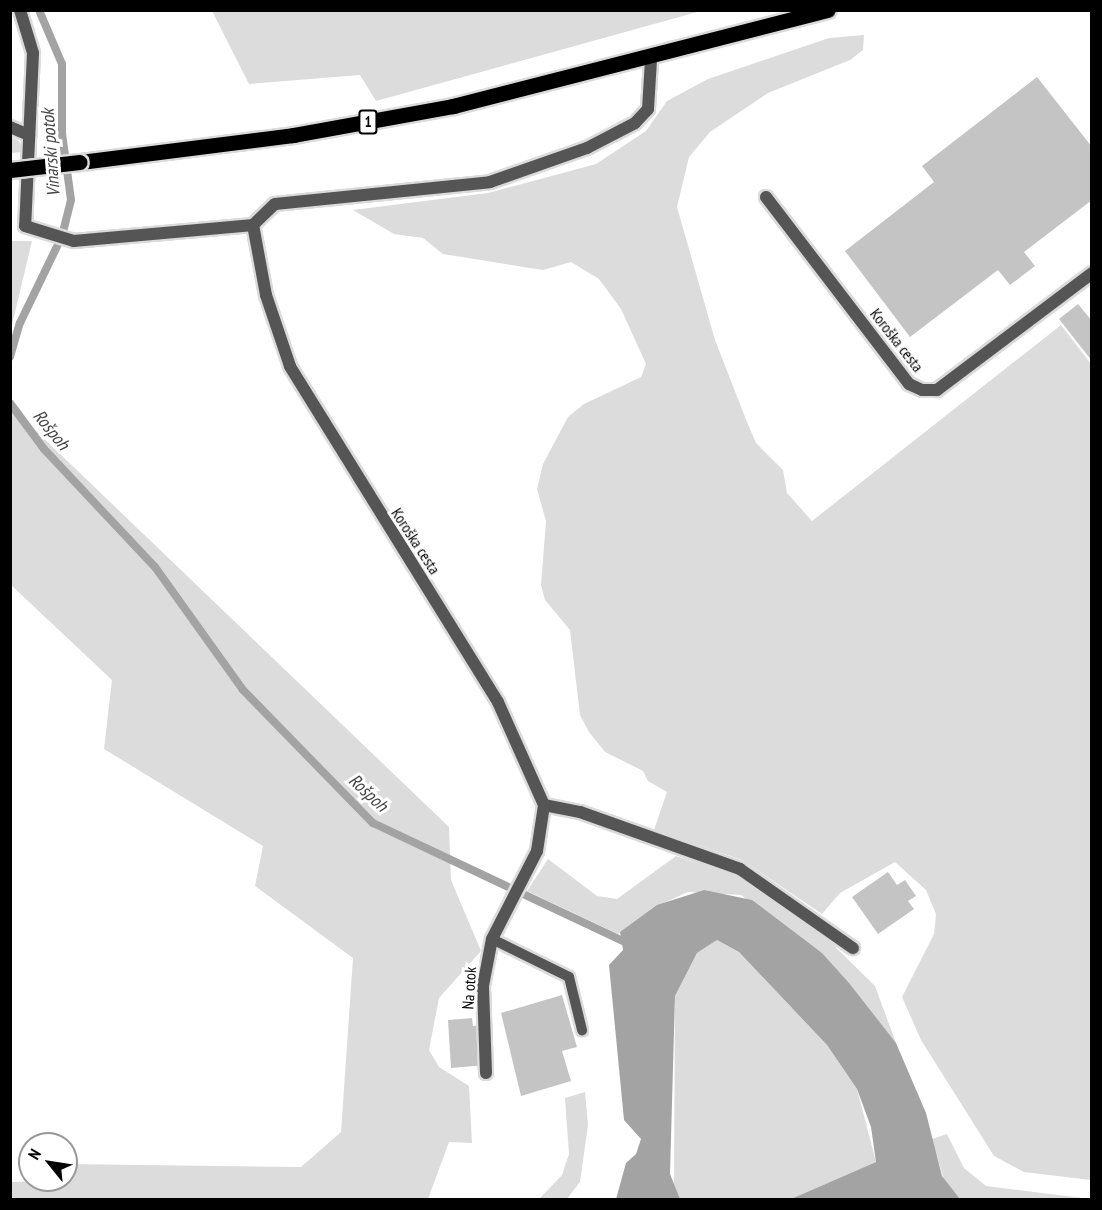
<!DOCTYPE html>
<html>
<head>
<meta charset="utf-8">
<style>
  body { margin:0 }
  #map { position:relative; width:1102px; height:1210px; overflow:hidden; background:#fff; font-family:"PT Sans Narrow",sans-serif }
  div>[style] { position:absolute }
  [style*='--x'] { left:calc(var(--x)*1px); top:calc(var(--y)*1px); width:calc(var(--w)*1px); rotate:calc(var(--a)*1deg) }
  .green>* { inset:0; background:#dcdcdc }
  .water>* { inset:0; background:#a3a3a3 }
  .stream>* { height:8px; margin:-4px; padding:0 4px; transform-origin:4px; border-radius:4px; background:#a3a3a3 }
  .building>* { inset:0; background:#c4c4c4 }
  .roads { filter:drop-shadow(2px 0 #dbdbdb) drop-shadow(-2px 0 #dbdbdb) drop-shadow(0 2px #dbdbdb) drop-shadow(0 -2px #dbdbdb) }
  .lane>* { height:10px; margin:-5px; padding:0 5px; transform-origin:5px; border-radius:5px; background:#555 }
  .street>* { height:12px; margin:-6px; padding:0 6px; transform-origin:6px; border-radius:6px; background:#555 }
  .primary>* { height:15px; margin:-7.5px; padding:0 7.5px; transform-origin:7.5px; border-radius:7.5px; background:#000 }
  .bridges { filter:drop-shadow(2px 0 #dbdbdb) drop-shadow(-2px 0 #dbdbdb) drop-shadow(0 2px #dbdbdb) drop-shadow(0 -2px #dbdbdb) }
  .primary-bridge>* { height:15px; margin:-7.5px; padding:0 7.5px; transform-origin:7.5px; border-radius:7.5px; background:#000 }
  span { translate:-50% -50%; white-space:nowrap; text-align:center; line-height:1.15; -webkit-text-stroke:6px #fff; paint-order:stroke }
  .shield-label span { padding:2px 4px; background:#fff; border:2px solid; border-radius:4px; -webkit-text-stroke-width:0 }
  .shield-label { font-size:15px; color:#000; font-weight:700 }
  .street-label { font-size:16px; color:#000 }
  .water-label { font-size:18px; color:#444; font-style:italic }
  .frame { position:absolute; inset:0; border:12px solid #000; pointer-events:none }
  .north { position:absolute; left:18px; top:1132px; width:60px; height:60px; box-sizing:border-box; background:#fff; border:2px solid #999; border-radius:50%; rotate:300deg; font-size:16px; font-weight:700; line-height:24px; text-align:center; color:#000 }
  .north::after { content:''; display:block; margin:auto; width:21px; height:27px; background:#000; clip-path:polygon(50% 0,100% 100%,50% 72%,0 100%) }
</style>
</head>
<body>
<div id="map">
  <div class="green">
    <i style="clip-path:polygon(212px 11px,701px 11px,376px 101px,360px 75px,249px 84px)"></i>
    <i style="clip-path:polygon(864px 35px,863px 50px,850px 60px,768px 93px,710px 132px,689px 157px,677px 207px,715px 340px,747px 422px,756px 443px,783px 470px,787px 493px,812px 521px,1061px 325px,1091px 364px,1091px 1180px,1024px 1172px,994px 1156px,921px 1040px,902px 997px,934px 934px,936px 914px,926px 890px,895px 862px,840px 893px,822px 914px,742px 860px,654px 830px,667px 792px,648px 781px,643px 771px,605px 752px,589px 732px,580px 715px,570px 630px,545px 600px,541px 585px,546px 521px,537px 489px,543px 464px,568px 417px,584px 404px,641px 377px,646px 364px,621px 309px,599px 279px,571px 262px,543px 270px,443px 254px,423px 238px,394px 234px,353px 210px,488px 193px,596px 164px,646px 131px,667px 101px,708px 79px,829px 38px)"></i>
    <i style="clip-path:polygon(10px 136px,19px 141px,24px 152px,11px 153px)"></i>
    <i style="clip-path:polygon(11px 241px,32px 241px,11px 329px,10px 241px)"></i>
    <i style="clip-path:polygon(11px 407px,449px 827px,451px 880px,481px 951px,439px 998px,429px 1050px,439px 1067px,469px 1086px,472px 1143px,449px 1142px,428px 1199px,11px 1199px,11px 1182px,66px 1180px,66px 1164px,301px 1167px,341px 1132px,353px 958px,255px 886px,263px 846px,104px 749px,112px 680px,11px 585px)"></i>
    <i style="clip-path:polygon(676px 856px,741px 877px,812px 924px,875px 986px,896px 1043px,822px 953px,741px 895px,688px 892px,657px 906px,618px 934px,527px 891px,548px 859px,597px 896px,617px 899px)"></i>
    <i style="clip-path:polygon(717px 940px,739px 952px,827px 1045px,857px 1089px,876px 1162px,791px 1199px,680px 1199px,674px 1191px,675px 996px,697px 953px)"></i>
    <i style="clip-path:polygon(585px 1092px,588px 1125px,580px 1182px,567px 1199px,539px 1199px,562px 1175px,569px 1154px,565px 1098px)"></i>
    <i style="clip-path:polygon(947px 1134px,964px 1168px,986px 1186px,1091px 1199px,960px 1199px,945px 1183px,932px 1139px)"></i>
  </div>
  <div class="water">
    <i style="clip-path:polygon(704px 890px,752px 900px,822px 953px,849px 983px,896px 1043px,926px 1113px,942px 1176px,960px 1199px,791px 1199px,876px 1162px,871px 1127px,857px 1089px,827px 1045px,739px 952px,717px 940px,697px 953px,675px 996px,670px 1174px,680px 1199px,616px 1199px,626px 1163px,636px 1154px,641px 1139px,624px 1120px,609px 965px,623px 950px,620px 932px,657px 905px)"></i>
  </div>
  <div class="stream">
    <i style="--x:10;--y:357;--w:35;--a:-74"></i>
    <i style="--x:20;--y:323;--w:97;--a:-64.2"></i>
    <i style="--x:62;--y:236;--w:37;--a:-76"></i>
    <i style="--x:71;--y:200;--w:68;--a:-97.7"></i>
    <i style="--x:62;--y:133;--w:69;--a:-90"></i>
    <i style="--x:62;--y:64;--w:59;--a:-113.1"></i>
    <i style="--x:10;--y:403;--w:57;--a:53.5"></i>
    <i style="--x:44;--y:449;--w:162;--a:46.8"></i>
    <i style="--x:155;--y:567;--w:151;--a:54.4"></i>
    <i style="--x:243;--y:690;--w:186;--a:45.7"></i>
    <i style="--x:373;--y:823;--w:279;--a:25.3"></i>
  </div>
  <div class="building">
    <i style="clip-path:polygon(1037px 77px,1092px 147px,1092px 200px,1024px 252px,1035px 266px,1010px 285px,998px 270px,910px 337px,845px 251px,934px 182px,922px 166px)"></i>
    <i style="clip-path:polygon(1078px 304px,1092px 321px,1092px 361px,1059px 319px)"></i>
    <i style="clip-path:polygon(888px 872px,897px 885px,905px 880px,916px 896px,908px 901px,914px 909px,878px 934px,852px 897px)"></i>
    <i style="clip-path:polygon(562px 995px,577px 1047px,562px 1051px,571px 1081px,521px 1096px,501px 1013px)"></i>
    <i style="clip-path:polygon(472px 1018px,473px 1026px,483px 1025px,486px 1065px,451px 1068px,448px 1020px)"></i>
  </div>
  <div class="roads">
    <div class="lane">
      <i style="--x:492;--y:939;--w:86;--a:26.3"></i>
      <i style="--x:569;--y:977;--w:55;--a:76.2"></i>
    </div>
    <div class="street">
      <i style="--x:20;--y:10;--w:45;--a:73.2"></i>
      <i style="--x:33;--y:53;--w:173;--a:92.6"></i>
      <i style="--x:25;--y:226;--w:51;--a:17"></i>
      <i style="--x:74;--y:241;--w:180;--a:-5.1"></i>
      <i style="--x:10;--y:127;--w:21;--a:23"></i>
      <i style="--x:766;--y:197;--w:235;--a:52.6"></i>
      <i style="--x:909;--y:384;--w:14;--a:25"></i>
      <i style="--x:922;--y:390;--w:15;--a:0"></i>
      <i style="--x:937;--y:390;--w:194;--a:-37"></i>
      <i style="--x:544;--y:805;--w:37;--a:11"></i>
      <i style="--x:580;--y:812;--w:170;--a:19.6"></i>
      <i style="--x:740;--y:869;--w:138;--a:35"></i>
      <i style="--x:486;--y:1073;--w:87;--a:-92"></i>
      <i style="--x:483;--y:986;--w:48;--a:-79.2"></i>
      <i style="--x:492;--y:939;--w:99;--a:-62.9"></i>
      <i style="--x:537;--y:851;--w:47;--a:-81.3"></i>
      <i style="--x:544;--y:805;--w:113;--a:-114.1"></i>
      <i style="--x:498;--y:702;--w:395;--a:-121.8"></i>
      <i style="--x:290;--y:366;--w:75;--a:-108.7"></i>
      <i style="--x:266;--y:295;--w:71;--a:-100.5"></i>
      <i style="--x:253;--y:225;--w:30;--a:-44"></i>
      <i style="--x:275;--y:204;--w:216;--a:-5.8"></i>
      <i style="--x:490;--y:182;--w:103;--a:-19.3"></i>
      <i style="--x:587;--y:148;--w:54;--a:-27.5"></i>
      <i style="--x:635;--y:123;--w:19;--a:-47"></i>
      <i style="--x:648;--y:109;--w:49;--a:-86.5"></i>
    </div>
    <div class="primary">
      <i style="--x:80;--y:162;--w:215;--a:-7.2"></i>
      <i style="--x:293;--y:135;--w:163;--a:-10.3"></i>
      <i style="--x:453;--y:106;--w:387;--a:-14.4"></i>
    </div>
  </div>
  <div class="bridges">
    <div class="primary-bridge">
      <i style="--x:10;--y:170;--w:70;--a:-6.5"></i>
    </div>
  </div>
  <div class="shield-label">
    <span style="left:368px;top:122px">1</span>
  </div>
  <div class="street-label">
    <span style="left:897px;top:340px;rotate:52deg">Koroška cesta</span>
    <span style="left:416px;top:541px;rotate:57deg">Koroška cesta</span>
    <span style="left:469px;top:988px;rotate:-86deg">Na otok</span>
  </div>
  <div class="water-label">
    <span style="left:51px;top:153px;rotate:-94deg">Vinarski potok</span>
    <span style="left:51px;top:430px;rotate:51deg">Rošpoh</span>
    <span style="left:368px;top:793px;rotate:43deg">Rošpoh</span>
  </div>
  <div class="frame"></div>
  <div class="north">N</div>
</div>
</body>
</html>
